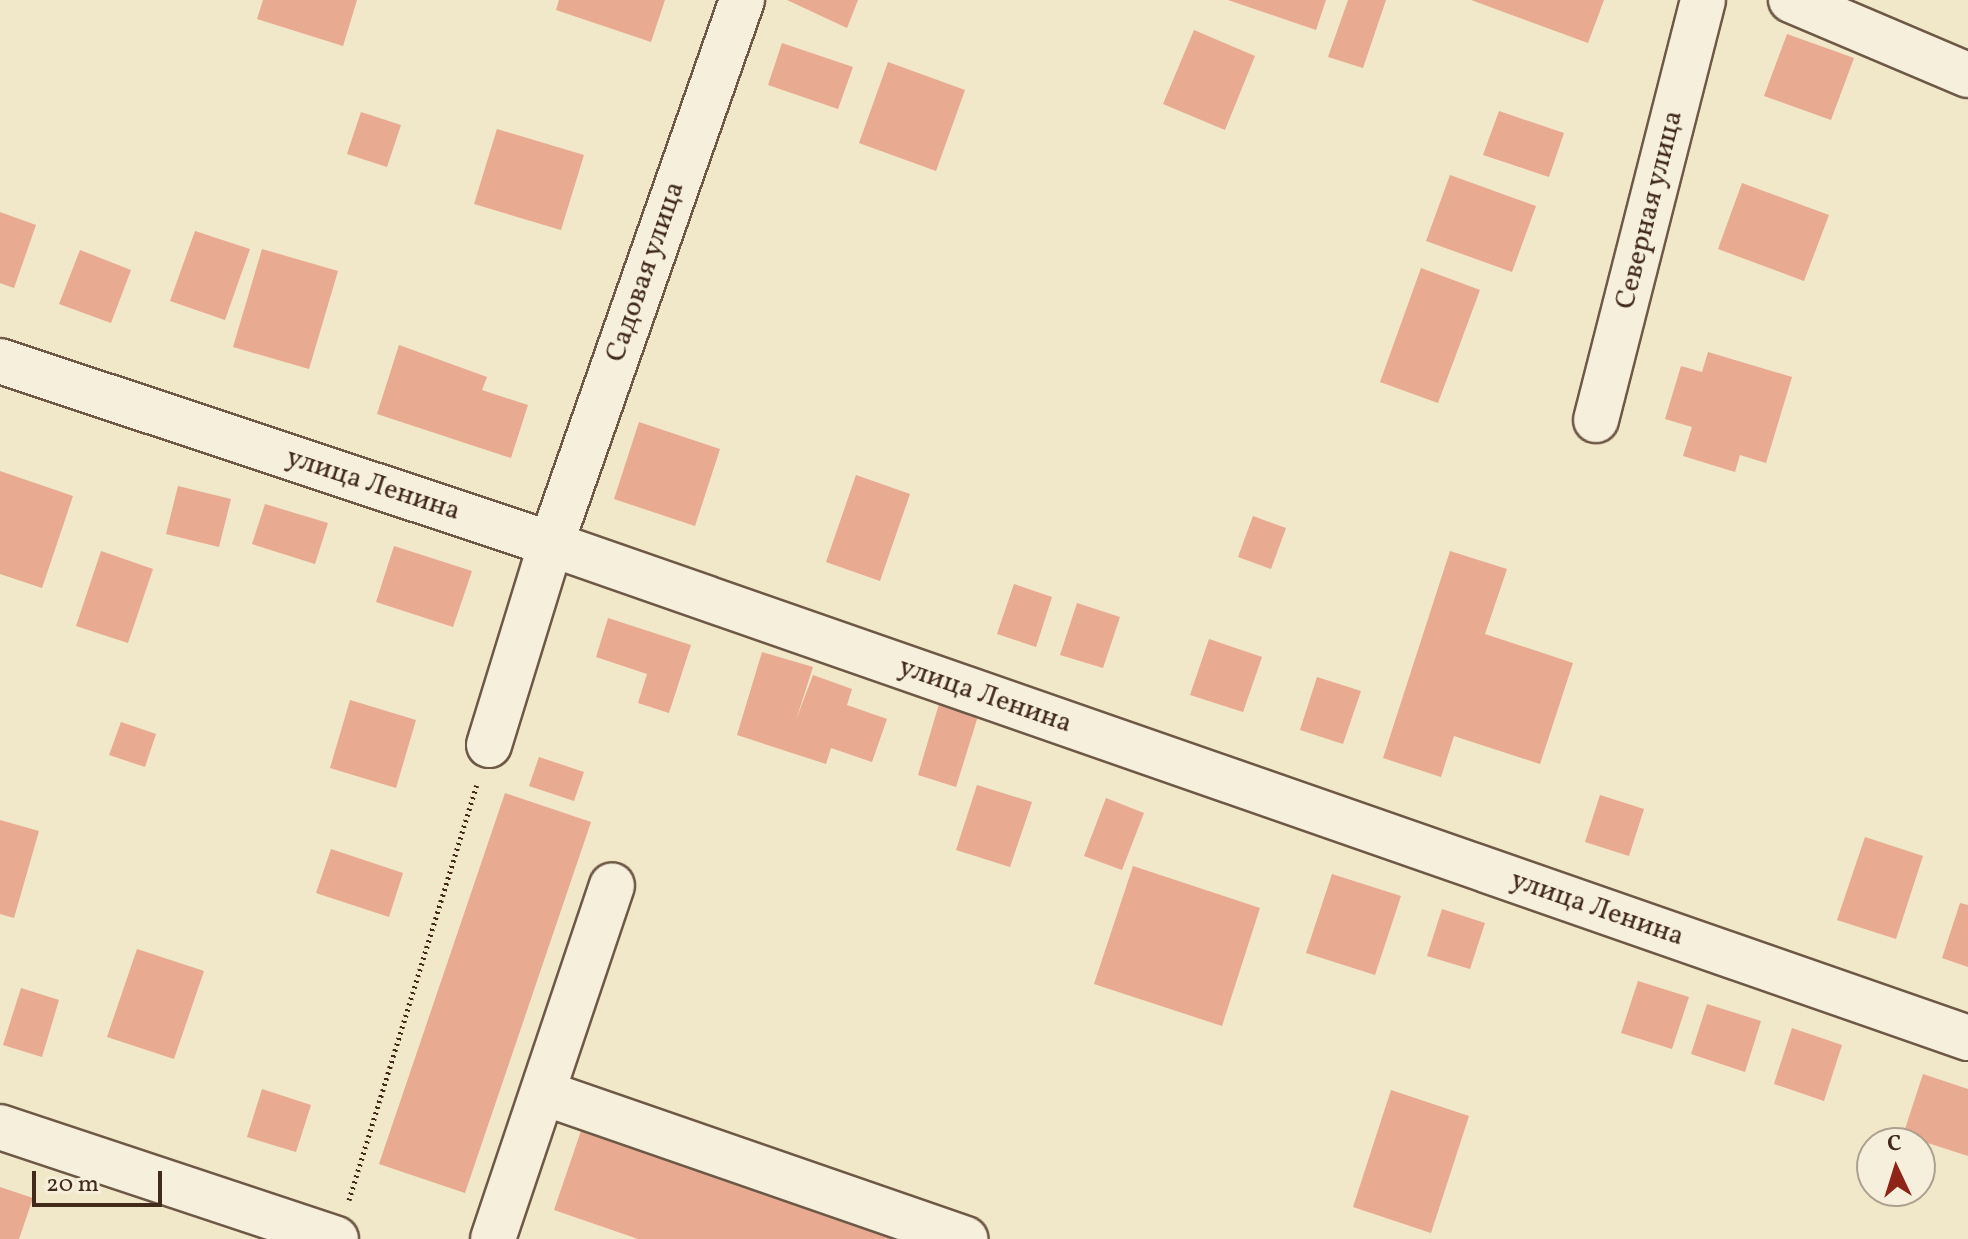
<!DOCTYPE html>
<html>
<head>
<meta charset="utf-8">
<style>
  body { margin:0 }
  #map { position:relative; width:1968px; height:1239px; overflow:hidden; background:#f1e7c9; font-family:Vollkorn,serif }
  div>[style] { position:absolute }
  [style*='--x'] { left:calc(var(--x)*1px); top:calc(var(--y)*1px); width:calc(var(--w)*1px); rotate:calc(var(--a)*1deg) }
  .building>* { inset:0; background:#e8aa91 }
  .path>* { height:5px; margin-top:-2.5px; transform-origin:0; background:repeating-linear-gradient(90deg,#422a1a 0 2px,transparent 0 6px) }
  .roads { filter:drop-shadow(2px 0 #6e5946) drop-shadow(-2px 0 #6e5946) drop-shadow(0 2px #6e5946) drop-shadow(0 -2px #6e5946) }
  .minor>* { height:44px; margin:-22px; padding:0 22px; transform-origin:22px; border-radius:22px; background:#f6efdc }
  span { translate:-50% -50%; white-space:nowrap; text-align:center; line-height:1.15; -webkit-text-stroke:8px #f6efdc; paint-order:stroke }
  .street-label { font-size:28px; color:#422a1a }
  .north { position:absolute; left:1856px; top:1127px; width:80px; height:80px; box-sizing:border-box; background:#f6efdc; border:2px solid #aea08e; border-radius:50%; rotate:356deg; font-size:22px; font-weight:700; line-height:32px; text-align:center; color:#422a1a }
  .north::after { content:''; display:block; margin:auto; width:28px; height:36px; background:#8f2418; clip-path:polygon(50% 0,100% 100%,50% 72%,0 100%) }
  .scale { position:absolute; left:32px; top:1171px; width:130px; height:36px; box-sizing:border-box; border:4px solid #422a1a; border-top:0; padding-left:10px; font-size:24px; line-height:28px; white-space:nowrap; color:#422a1a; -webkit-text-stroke:6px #f6efdc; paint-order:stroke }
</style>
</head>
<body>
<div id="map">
  <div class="building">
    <i style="clip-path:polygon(263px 0,357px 0,343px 46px,257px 19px)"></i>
    <i style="clip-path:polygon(559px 0,665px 0,651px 42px,556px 10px)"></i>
    <i style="clip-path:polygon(787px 0,858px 0,847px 28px)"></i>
    <i style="clip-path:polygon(1228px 0,1326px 0,1316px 30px)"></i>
    <i style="clip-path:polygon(1348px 0,1386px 0,1363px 68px,1328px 57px)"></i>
    <i style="clip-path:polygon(1471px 0,1604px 0,1588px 43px)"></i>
    <i style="clip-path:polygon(1194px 30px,1255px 56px,1225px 130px,1163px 104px)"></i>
    <i style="clip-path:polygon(1787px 34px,1854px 58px,1831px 120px,1764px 96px)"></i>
    <i style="clip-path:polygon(782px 43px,853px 67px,838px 109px,768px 85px)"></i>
    <i style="clip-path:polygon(888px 62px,965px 90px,936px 171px,859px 143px)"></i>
    <i style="clip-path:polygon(1499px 111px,1564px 133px,1549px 177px,1483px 155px)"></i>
    <i style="clip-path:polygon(361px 112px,401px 125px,387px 167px,347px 154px)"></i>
    <i style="clip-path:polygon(497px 129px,584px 155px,561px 230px,474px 204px)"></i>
    <i style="clip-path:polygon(1450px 175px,1536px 206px,1512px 272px,1426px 241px)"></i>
    <i style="clip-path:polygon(1742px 183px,1829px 215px,1804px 281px,1718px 249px)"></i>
    <i style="clip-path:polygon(0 212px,36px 225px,14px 288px,0 283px)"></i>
    <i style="clip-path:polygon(195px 231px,250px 249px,225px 320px,170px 301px)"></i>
    <i style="clip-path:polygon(262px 249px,338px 271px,309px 369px,233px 347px)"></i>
    <i style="clip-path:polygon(80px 250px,131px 270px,111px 323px,59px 304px)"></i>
    <i style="clip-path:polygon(1421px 268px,1480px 290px,1438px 403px,1380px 382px)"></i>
    <i style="clip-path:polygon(399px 345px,487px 377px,482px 390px,528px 405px,511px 458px,377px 414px)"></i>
    <i style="clip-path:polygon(1708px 352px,1792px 377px,1766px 463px,1740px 455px,1735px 472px,1683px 456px,1692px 427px,1665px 419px,1681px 366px,1702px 372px)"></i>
    <i style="clip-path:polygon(639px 422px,720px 449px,695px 526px,614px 499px)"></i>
    <i style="clip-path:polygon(0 471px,73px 496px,42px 588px,0 574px)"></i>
    <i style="clip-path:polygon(856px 475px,910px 494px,880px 581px,826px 562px)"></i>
    <i style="clip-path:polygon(178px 486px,231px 499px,219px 547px,166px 534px)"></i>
    <i style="clip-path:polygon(265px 504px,328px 523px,315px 564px,252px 544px)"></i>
    <i style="clip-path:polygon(1253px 516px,1286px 528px,1271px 569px,1238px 557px)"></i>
    <i style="clip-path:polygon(394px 546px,472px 571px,453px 627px,376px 602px)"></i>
    <i style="clip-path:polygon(101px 551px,153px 569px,128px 643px,76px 626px)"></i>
    <i style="clip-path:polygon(1450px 551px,1507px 569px,1485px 634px,1573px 663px,1540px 764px,1454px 736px,1441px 777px,1383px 758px)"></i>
    <i style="clip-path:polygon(1014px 584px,1052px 597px,1036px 647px,997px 634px)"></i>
    <i style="clip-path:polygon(1077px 603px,1120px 617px,1103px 668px,1060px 655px)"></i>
    <i style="clip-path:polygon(608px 618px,691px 645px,669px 713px,638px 703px,647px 674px,596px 657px)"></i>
    <i style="clip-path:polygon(1209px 639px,1262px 657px,1243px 712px,1190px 695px)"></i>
    <i style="clip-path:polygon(762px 652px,813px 667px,796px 720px,813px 675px,852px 689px,847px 705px,887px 719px,872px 762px,831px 748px,826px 764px,737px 735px)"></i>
    <i style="clip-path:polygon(1317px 677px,1361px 691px,1343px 744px,1300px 730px)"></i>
    <i style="clip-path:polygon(350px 700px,416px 720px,396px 788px,330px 768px)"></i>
    <i style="clip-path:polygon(939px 704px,978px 716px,956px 787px,918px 775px)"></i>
    <i style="clip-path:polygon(121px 722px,156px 734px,145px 767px,109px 755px)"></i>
    <i style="clip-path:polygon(539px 757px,584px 772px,574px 801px,529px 786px)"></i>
    <i style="clip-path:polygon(977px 785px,1032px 802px,1010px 867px,956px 850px)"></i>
    <i style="clip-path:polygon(505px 793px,591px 822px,465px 1193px,379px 1164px)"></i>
    <i style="clip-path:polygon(1600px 795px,1644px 809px,1629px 856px,1585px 842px)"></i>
    <i style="clip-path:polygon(1106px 798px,1144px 813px,1122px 870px,1084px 856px)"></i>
    <i style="clip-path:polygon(0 820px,39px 831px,14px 918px,0 914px)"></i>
    <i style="clip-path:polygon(1865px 837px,1923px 856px,1896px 939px,1837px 920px)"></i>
    <i style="clip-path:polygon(331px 849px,403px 873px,389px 917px,316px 893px)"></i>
    <i style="clip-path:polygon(1133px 866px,1260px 908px,1222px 1026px,1094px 984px)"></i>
    <i style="clip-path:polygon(1332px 874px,1401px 896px,1375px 975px,1306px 953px)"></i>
    <i style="clip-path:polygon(1960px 903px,1968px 905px,1968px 967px,1942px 958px)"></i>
    <i style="clip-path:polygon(1442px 909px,1485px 923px,1470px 969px,1427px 956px)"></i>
    <i style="clip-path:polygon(137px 949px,204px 971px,174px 1059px,107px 1037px)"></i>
    <i style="clip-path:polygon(1638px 981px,1689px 997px,1672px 1049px,1621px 1033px)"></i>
    <i style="clip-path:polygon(21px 988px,59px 1000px,42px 1057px,3px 1045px)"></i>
    <i style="clip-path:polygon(1707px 1004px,1761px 1021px,1745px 1072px,1691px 1054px)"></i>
    <i style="clip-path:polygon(1792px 1028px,1842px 1045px,1824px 1101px,1774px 1084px)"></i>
    <i style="clip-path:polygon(1923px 1074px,1968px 1089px,1968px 1156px,1903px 1135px)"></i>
    <i style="clip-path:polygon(262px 1089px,311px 1105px,296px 1152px,247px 1137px)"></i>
    <i style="clip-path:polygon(1391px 1090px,1469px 1116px,1431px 1233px,1353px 1207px)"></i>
    <i style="clip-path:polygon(583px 1125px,918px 1239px,638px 1239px,554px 1210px)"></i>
    <i style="clip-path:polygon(0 1187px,33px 1198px,19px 1239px,0 1239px)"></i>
  </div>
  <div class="path">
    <i style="--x:349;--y:1200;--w:434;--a:-72.9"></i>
  </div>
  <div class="roads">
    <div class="minor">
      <i style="--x:1791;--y:0;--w:192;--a:23"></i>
      <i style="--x:0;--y:361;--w:581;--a:18.37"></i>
      <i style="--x:551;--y:544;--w:1501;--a:19.22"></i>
      <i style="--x:1596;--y:420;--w:433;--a:-75.7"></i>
      <i style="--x:489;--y:745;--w:210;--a:-72.9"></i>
      <i style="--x:551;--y:544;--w:577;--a:-70.65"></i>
      <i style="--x:544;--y:1093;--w:446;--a:19.1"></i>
      <i style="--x:0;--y:1127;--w:354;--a:18.4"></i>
      <i style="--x:493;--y:1239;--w:373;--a:-71.4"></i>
    </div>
  </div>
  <div class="street-label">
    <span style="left:1650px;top:210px;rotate:-76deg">Северная улица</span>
    <span style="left:646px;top:272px;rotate:-71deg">Садовая улица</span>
    <span style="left:373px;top:485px;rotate:18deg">улица Ленина</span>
    <span style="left:985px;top:696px;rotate:19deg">улица Ленина</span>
    <span style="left:1597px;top:909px;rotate:19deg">улица Ленина</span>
  </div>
  <div class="north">С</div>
  <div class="scale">20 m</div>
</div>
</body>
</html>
